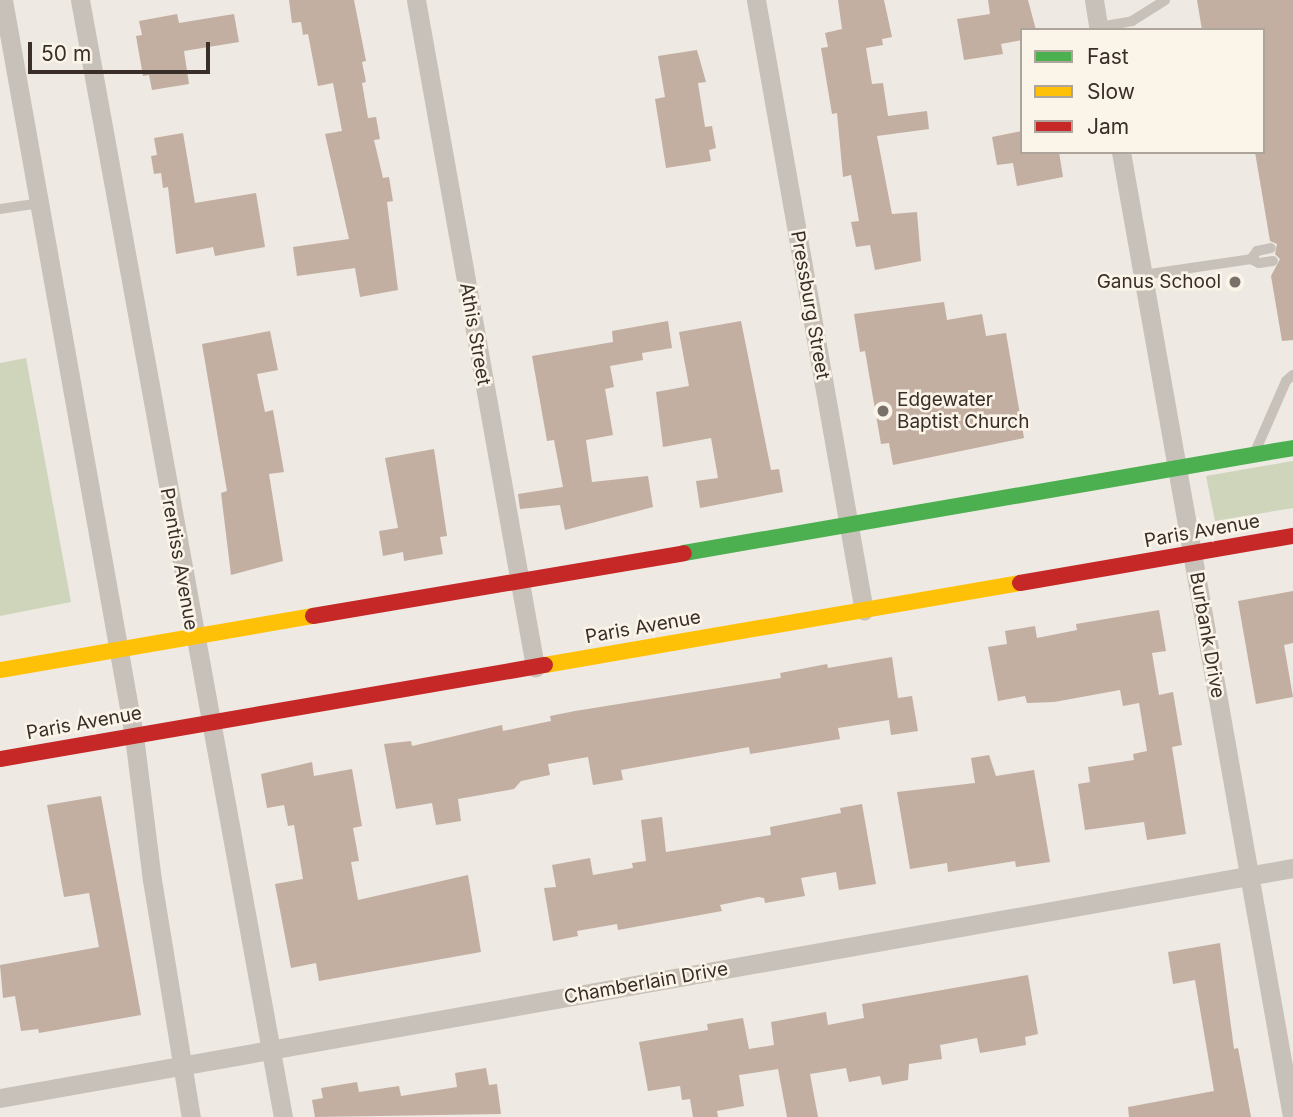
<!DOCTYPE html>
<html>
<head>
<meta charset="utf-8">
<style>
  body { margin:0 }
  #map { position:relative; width:1293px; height:1117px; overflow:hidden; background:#eee9e2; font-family:Inter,sans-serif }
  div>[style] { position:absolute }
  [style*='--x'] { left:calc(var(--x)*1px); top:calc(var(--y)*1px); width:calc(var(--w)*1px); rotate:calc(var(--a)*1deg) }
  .green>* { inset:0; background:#ced5bb }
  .building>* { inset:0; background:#c3aea2 }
  .lane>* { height:10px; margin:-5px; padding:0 5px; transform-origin:5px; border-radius:5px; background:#c8c1ba }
  .street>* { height:19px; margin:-9.5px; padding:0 9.5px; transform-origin:9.5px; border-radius:9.5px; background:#c8c1ba }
  .fast>* { height:16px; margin:-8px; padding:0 8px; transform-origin:8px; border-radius:8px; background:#4caf50 }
  .slow>* { height:16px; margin:-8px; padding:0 8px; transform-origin:8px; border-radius:8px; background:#ffc107 }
  .jam>* { height:16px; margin:-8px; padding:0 8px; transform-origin:8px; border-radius:8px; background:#c62828 }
  .dots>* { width:19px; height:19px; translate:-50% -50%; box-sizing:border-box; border:4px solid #fbf4e9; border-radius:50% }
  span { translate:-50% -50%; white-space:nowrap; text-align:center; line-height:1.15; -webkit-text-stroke:5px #fbf4e9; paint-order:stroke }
  .poi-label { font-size:19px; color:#392f28 }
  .right { translate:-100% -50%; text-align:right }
  .left { translate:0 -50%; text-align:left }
  .street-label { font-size:19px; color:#392f28 }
  .legend { position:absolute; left:1020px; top:28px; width:245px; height:126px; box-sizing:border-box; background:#fbf4e9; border:2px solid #ada59c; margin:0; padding:9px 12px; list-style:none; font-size:21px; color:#392f28 }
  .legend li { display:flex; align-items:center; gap:14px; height:35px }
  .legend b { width:35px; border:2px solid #ada59c }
  .scale { position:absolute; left:28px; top:42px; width:182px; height:32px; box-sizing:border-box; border:4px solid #392f28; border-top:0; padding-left:9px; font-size:21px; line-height:24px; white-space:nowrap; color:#392f28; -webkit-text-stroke:5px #fbf4e9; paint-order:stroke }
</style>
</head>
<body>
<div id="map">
  <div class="green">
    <i style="clip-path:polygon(26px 358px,71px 602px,0 616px,0 363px)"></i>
    <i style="clip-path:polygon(1293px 461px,1293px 508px,1215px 521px,1206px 476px)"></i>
  </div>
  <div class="building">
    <i style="clip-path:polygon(289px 0,354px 0,366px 61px,362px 62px,366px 82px,362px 83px,368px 118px,376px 117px,380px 139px,374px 140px,383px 178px,389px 177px,393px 201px,387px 202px,398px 290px,360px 297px,355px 268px,297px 276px,293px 247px,349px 239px,325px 134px,342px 131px,333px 83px,318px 86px,308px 34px,303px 35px,301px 22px,292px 23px)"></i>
    <i style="clip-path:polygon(838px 0,884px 0,892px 37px,882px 39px,883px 45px,866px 48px,872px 84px,883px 83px,888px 116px,927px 111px,929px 129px,877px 136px,892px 214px,917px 212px,921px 261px,875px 270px,870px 245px,856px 247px,851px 222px,859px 221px,851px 175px,843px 177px,837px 113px,832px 114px,821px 48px,828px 47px,825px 33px,842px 29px)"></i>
    <i style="clip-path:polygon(988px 0,1028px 0,1036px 30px,1022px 30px,1022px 40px,1001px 44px,1003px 54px,964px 60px,957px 19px,990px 14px)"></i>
    <i style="clip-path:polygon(1197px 0,1293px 0,1293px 340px,1282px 341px,1271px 276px,1280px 259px,1275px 254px,1277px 244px,1270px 241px,1255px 152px,1263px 152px,1263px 30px,1202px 30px)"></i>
    <i style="clip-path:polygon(177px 14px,179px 23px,234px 14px,239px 42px,184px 51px,189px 84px,152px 90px,149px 75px,143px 76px,136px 36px,142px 35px,139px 21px)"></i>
    <i style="clip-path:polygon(697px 50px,706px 82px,698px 83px,705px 127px,712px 126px,716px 148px,709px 150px,711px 161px,666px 168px,655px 99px,665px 97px,658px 56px)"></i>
    <i style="clip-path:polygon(1022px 131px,1022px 152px,1059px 152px,1063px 177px,1017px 186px,1013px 163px,997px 165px,992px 137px)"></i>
    <i style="clip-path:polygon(183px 133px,195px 203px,256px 193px,265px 247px,215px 256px,213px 247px,176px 254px,168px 187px,163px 188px,161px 173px,154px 174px,151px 156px,157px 155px,154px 138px)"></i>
    <i style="clip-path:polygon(944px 302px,947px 320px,982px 314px,986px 336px,1006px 333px,1024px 438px,893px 465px,889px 443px,881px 444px,865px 351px,860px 352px,854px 314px)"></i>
    <i style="clip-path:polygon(668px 321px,672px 348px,642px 353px,643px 360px,610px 366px,614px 387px,605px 389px,613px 435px,586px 440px,592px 482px,648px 476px,653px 507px,565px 530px,560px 505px,520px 509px,518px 494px,563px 487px,554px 440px,547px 441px,532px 356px,613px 342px,612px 331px)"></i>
    <i style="clip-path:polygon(741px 321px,771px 470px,779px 469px,783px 492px,700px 508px,696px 481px,718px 478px,711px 438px,663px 447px,656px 392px,689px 386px,679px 332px)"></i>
    <i style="clip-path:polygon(270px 331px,278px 370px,257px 374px,265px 412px,273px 410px,284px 472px,269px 474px,283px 561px,231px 575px,221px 493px,227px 491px,202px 344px)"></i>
    <i style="clip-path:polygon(434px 449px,447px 536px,440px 537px,443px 554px,404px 561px,403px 552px,383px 556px,379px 531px,398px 528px,385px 458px)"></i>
    <i style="clip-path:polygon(1293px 591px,1293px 643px,1284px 645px,1293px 697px,1256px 704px,1238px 601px)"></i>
    <i style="clip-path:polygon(1159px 610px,1166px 651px,1152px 653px,1159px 695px,1173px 692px,1182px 745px,1172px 747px,1186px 834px,1147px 840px,1144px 822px,1085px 830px,1078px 784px,1090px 782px,1088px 767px,1134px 760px,1133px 754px,1147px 751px,1139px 703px,1123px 706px,1120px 690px,1054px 702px,1027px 703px,1025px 696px,998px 701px,988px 647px,1007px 644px,1005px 631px,1035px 626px,1037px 638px,1077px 630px,1076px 624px)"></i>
    <i style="clip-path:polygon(892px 657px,898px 698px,912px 696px,918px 731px,891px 735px,889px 720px,838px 728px,840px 739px,750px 754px,749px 747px,621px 770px,623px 780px,593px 785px,588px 757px,548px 764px,550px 775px,521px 781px,514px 789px,458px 799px,461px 821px,436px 825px,432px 803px,396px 809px,384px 744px,411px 741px,412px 746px,502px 725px,503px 731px,551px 721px,550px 716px,575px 711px,781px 678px,780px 673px,827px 664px,828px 668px)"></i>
    <i style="clip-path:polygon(989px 755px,996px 776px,1034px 770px,1050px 862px,1016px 867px,1015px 861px,948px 872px,947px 863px,910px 869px,897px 792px,975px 783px,971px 758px)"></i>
    <i style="clip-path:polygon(312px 762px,314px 776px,352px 769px,362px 826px,353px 828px,359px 861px,351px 862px,358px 900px,468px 875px,481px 952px,319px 981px,316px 963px,291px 968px,275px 884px,303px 879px,294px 825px,288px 826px,284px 805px,267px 808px,261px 774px)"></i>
    <i style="clip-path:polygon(101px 796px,141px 1015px,39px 1033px,38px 1029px,21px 1031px,15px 996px,3px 998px,0 965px,99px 947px,89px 893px,64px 897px,47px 805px)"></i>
    <i style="clip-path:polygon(862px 804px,876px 884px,839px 890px,836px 872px,801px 878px,805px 896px,765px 903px,764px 898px,758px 897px,720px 905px,722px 911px,618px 930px,617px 924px,577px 931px,578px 936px,553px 941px,544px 888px,556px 887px,552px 865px,590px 858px,593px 875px,633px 868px,632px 863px,646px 861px,641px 820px,662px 817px,666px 852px,771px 835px,770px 827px,841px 813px,840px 808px)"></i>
    <i style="clip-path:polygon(1220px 943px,1234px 1049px,1238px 1048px,1251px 1117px,1129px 1117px,1128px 1107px,1214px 1091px,1195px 980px,1173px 984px,1168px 952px)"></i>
    <i style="clip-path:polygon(1028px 975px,1038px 1034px,1025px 1037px,1026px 1045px,980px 1053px,977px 1038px,940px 1045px,942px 1059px,909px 1064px,908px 1080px,882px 1085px,880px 1076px,849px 1082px,846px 1068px,810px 1074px,818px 1117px,787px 1117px,778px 1069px,739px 1075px,744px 1106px,717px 1111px,718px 1117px,693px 1117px,690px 1099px,682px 1100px,680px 1086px,648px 1091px,639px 1042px,708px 1030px,707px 1024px,743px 1018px,749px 1049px,774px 1045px,771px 1022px,826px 1012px,828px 1025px,864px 1018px,862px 1004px)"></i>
    <i style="clip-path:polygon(486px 1068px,489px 1085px,497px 1084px,501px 1114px,315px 1117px,312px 1100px,323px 1098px,321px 1088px,357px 1082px,359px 1092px,399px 1086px,401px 1096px,457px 1087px,455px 1073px)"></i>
  </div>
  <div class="lane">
    <i style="--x:1099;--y:27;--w:34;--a:-10"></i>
    <i style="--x:1132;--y:21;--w:39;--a:-32"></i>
    <i style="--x:0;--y:209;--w:40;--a:-8.5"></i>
    <i style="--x:1251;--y:259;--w:9;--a:27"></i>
    <i style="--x:1259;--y:263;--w:14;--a:-8"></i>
    <i style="--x:1143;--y:275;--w:109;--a:-8.4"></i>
    <i style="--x:1251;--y:259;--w:10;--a:-53"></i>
    <i style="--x:1257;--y:251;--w:14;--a:-12"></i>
    <i style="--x:1255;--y:452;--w:77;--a:-66.4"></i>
    <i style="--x:1286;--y:381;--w:9;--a:-41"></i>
  </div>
  <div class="street">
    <i style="--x:3;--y:0;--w:748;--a:79.91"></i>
    <i style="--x:134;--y:736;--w:145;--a:82.9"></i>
    <i style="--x:152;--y:880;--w:240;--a:80.7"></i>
    <i style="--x:80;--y:0;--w:1135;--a:79.7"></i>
    <i style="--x:416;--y:0;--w:678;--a:79.88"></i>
    <i style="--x:756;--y:0;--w:620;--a:79.98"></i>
    <i style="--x:1094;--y:0;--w:30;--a:81"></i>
    <i style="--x:1121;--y:152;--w:980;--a:79.95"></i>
    <i style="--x:0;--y:1098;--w:1313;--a:-10.09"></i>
  </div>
  <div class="fast">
    <i style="--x:684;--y:553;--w:618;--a:-9.78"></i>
  </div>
  <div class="slow">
    <i style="--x:545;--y:665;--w:482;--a:-9.8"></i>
    <i style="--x:0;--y:670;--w:318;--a:-9.8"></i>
  </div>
  <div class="jam">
    <i style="--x:1020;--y:583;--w:277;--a:-9.8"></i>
    <i style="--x:313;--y:616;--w:376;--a:-9.6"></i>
    <i style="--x:0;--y:759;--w:553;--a:-9.79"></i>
  </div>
  <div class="dots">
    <i style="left:1235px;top:282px;background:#787069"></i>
    <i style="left:883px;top:411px;background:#787069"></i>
  </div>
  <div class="poi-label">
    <span class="right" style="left:1221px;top:282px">Ganus School</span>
    <span class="left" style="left:897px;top:411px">Edgewater<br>Baptist Church</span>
  </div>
  <div class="street-label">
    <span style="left:810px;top:305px;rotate:80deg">Pressburg Street</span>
    <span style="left:475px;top:334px;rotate:80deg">Athis Street</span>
    <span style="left:1202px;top:531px;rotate:-10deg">Paris Avenue</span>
    <span style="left:179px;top:559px;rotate:80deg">Prentiss Avenue</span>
    <span style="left:643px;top:627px;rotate:-10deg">Paris Avenue</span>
    <span style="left:1207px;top:635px;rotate:80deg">Burbank Drive</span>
    <span style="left:84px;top:723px;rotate:-10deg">Paris Avenue</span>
    <span style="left:646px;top:983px;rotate:-10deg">Chamberlain Drive</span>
  </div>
  <ul class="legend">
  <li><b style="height:9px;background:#4caf50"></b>Fast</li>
  <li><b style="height:9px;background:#ffc107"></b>Slow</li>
  <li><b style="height:9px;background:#c62828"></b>Jam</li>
  </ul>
  <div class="scale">50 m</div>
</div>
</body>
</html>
